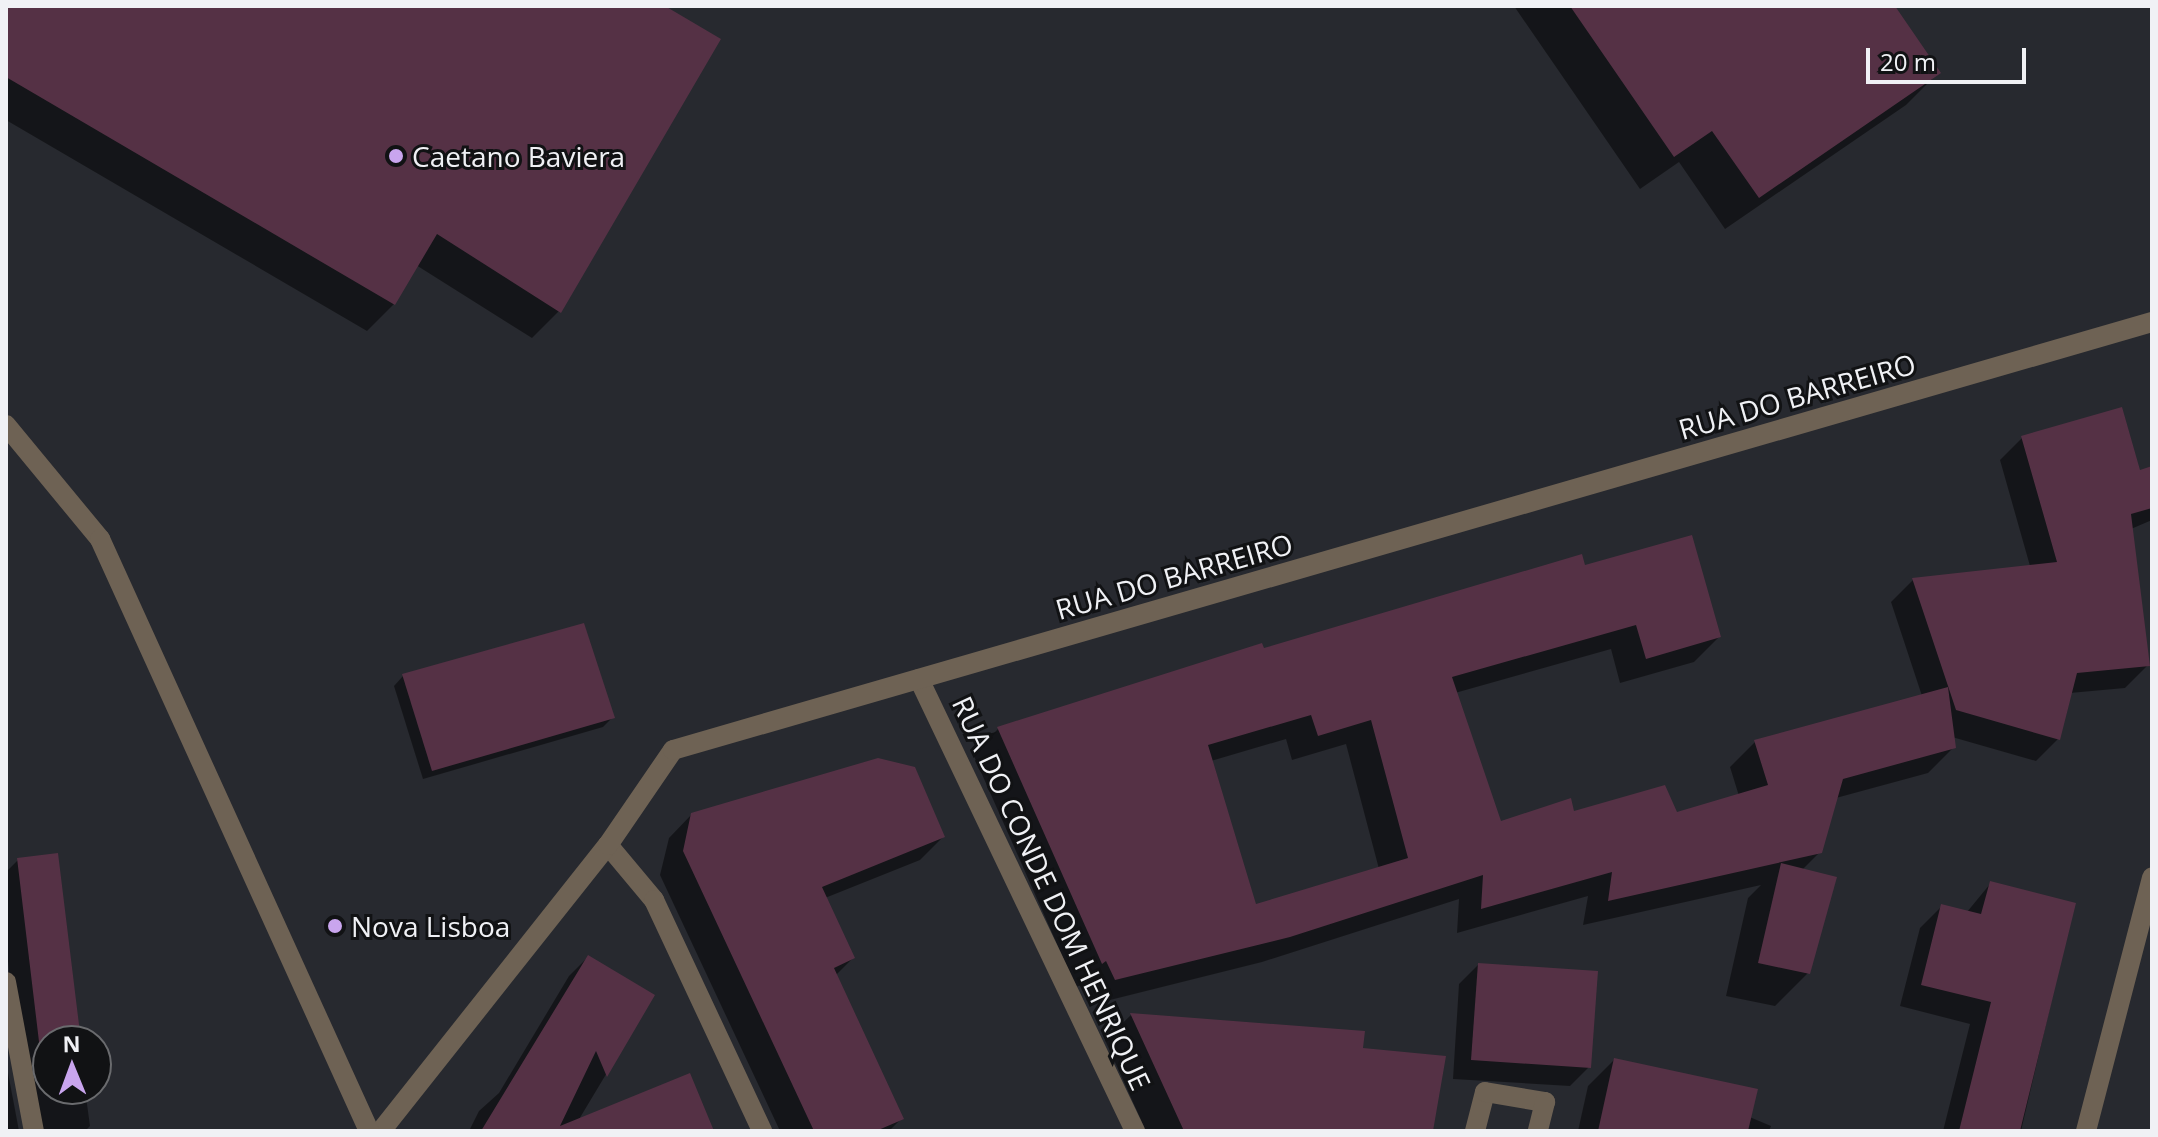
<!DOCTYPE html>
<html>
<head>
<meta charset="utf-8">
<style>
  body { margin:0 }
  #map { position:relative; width:2158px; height:1137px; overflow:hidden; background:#27292f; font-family:"Open Sans",sans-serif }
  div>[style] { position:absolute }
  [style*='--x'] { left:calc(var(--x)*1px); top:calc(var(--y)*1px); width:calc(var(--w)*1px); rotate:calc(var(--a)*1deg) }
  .shadow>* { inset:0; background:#0007 }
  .building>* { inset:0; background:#553145 }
  .minor>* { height:20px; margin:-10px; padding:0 10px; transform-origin:10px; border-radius:10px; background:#6e6254 }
  .tertiary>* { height:20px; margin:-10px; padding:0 10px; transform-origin:10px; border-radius:10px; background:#6e6254 }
  .dots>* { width:22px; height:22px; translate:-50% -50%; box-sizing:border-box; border:4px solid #111214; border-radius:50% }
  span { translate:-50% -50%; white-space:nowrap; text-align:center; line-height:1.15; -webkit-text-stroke:6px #111214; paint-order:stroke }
  .poi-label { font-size:28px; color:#f0f1f5 }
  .left { translate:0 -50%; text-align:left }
  .street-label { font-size:28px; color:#f0f1f5 }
  .frame { position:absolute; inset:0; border:8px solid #f0f1f5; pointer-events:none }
  .north { position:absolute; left:32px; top:1025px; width:80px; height:80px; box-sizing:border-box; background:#111214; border:2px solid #6a6b6e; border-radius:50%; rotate:359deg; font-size:22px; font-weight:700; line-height:32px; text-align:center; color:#f0f1f5 }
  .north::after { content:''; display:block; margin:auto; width:28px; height:36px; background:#c9a5ee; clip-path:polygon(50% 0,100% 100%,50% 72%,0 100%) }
  .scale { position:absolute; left:1866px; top:48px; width:160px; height:36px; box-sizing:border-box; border:4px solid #f0f1f5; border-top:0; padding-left:10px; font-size:24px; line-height:28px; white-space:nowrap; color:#f0f1f5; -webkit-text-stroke:6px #111214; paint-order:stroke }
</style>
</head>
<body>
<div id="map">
  <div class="shadow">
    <i style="clip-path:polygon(6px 6px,661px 6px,559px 311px,532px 338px,416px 265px,394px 304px,367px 331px,6px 120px)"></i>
    <i style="clip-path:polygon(1514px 6px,1894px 6px,1939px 72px,1906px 105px,1725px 229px,1679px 162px,1640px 189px)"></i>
    <i style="clip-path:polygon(evenodd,2023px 437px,2138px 472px,2152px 469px,2152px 520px,2131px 529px,2148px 665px,2125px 688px,2070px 693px,2058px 739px,2036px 761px,1952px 737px,1954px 747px,1928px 773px,1836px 798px,1820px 852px,1802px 870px,1808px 973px,1775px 1006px,1726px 996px,1748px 898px,1761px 885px,1583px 925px,1588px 896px,1457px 933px,1459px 899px,1262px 962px,1090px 1005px,1081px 985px,1076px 987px,973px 754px,998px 729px,1262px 650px,1584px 568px,1719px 637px,1694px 662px,1620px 683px,1611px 649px,1455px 693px,1500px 824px,1573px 814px,1675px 815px,1739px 796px,1730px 767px,1755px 742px,1922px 696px,1891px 602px,1913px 580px,2030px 566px,2000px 460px,2023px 437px,1286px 739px,1292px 760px,1346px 744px,1379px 869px,1255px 906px,1211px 761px,1286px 739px)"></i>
    <i style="clip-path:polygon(403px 676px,613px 717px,603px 727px,423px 779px,394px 686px)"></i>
    <i style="clip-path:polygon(692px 814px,943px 837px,920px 860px,825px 898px,853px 958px,836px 975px,901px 1119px,889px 1131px,780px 1131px,660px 875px,669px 838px)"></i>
    <i style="clip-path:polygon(18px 860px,79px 1041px,48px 1041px,48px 1089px,85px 1089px,90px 1126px,85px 1131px,24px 1131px,6px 940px,6px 872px)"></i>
    <i style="clip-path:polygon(1990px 884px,2074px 904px,2021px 1131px,1943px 1131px,1970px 1024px,1900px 1006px,1920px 928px,1942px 906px,1967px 912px)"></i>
    <i style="clip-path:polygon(588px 957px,653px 996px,578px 1121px,712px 1131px,469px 1131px,479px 1111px,499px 1093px,569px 976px)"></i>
    <i style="clip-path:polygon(1478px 965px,1589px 1067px,1570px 1086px,1453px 1079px,1459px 984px)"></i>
    <i style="clip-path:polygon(1131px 1015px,1363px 1033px,1360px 1050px,1431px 1131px,1146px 1131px,1105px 1040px)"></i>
    <i style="clip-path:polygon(1614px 1060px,1771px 1126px,1769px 1131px,1578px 1131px,1588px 1086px)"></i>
    <i style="clip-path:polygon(6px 1062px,19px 1131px,6px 1131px)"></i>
  </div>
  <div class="building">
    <i style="clip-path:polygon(6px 6px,665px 6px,721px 39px,561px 313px,437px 234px,395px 305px,6px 77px)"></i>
    <i style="clip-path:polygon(1570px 6px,1895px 6px,1941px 73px,1759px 198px,1712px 131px,1674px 157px)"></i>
    <i style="clip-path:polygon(2122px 407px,2140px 470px,2152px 466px,2152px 508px,2131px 514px,2150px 666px,2077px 673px,2060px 740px,1956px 710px,1912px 578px,2057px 562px,2021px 436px)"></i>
    <i style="clip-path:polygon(evenodd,1692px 535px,1721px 637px,1646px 659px,1636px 625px,1452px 677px,1501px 821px,1571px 798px,1574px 811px,1665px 785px,1677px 812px,1768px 785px,1754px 740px,1948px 687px,1956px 748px,1843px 779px,1822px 853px,1608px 901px,1612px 872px,1481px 909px,1483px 875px,1290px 937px,1115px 980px,1106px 961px,1102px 964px,997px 727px,1262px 643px,1264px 648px,1582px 554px,1585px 565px,1692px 535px,1311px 715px,1318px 736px,1371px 720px,1408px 858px,1256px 904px,1208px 745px,1311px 715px)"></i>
    <i style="clip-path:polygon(584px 623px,615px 718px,432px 771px,402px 674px)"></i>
    <i style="clip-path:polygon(878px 758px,915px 767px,945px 837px,822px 887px,855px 958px,834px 968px,904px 1119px,876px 1131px,814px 1131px,683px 851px,691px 813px)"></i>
    <i style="clip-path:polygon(58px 853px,81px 1041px,48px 1041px,48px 1049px,40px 1050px,17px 858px)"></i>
    <i style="clip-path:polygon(1781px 863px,1837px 877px,1810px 974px,1758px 963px)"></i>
    <i style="clip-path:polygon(1990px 881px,2076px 903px,2020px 1131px,1959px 1131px,1991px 1002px,1921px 985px,1941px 904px,1981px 914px)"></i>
    <i style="clip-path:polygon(588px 955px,655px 995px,607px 1077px,596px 1051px,560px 1126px,690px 1073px,714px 1131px,481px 1131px)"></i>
    <i style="clip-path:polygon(1478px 963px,1598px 971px,1591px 1068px,1471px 1060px)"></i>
    <i style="clip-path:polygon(1130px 1013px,1365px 1031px,1363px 1048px,1446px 1056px,1433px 1131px,1184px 1131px)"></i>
    <i style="clip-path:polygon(1614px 1058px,1758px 1089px,1748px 1131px,1598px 1131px)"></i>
  </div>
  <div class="minor">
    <i style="--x:919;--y:679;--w:501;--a:64.46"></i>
    <i style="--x:608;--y:845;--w:72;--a:50.1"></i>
    <i style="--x:654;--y:900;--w:255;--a:64.9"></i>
    <i style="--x:6;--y:982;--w:152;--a:79.4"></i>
    <i style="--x:381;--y:1131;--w:365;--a:-51.6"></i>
    <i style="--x:608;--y:845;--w:115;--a:-55.6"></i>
    <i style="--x:673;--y:750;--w:1540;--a:-16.14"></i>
    <i style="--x:1475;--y:1131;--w:40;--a:-75.6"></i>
    <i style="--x:1485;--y:1092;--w:61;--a:9.5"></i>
    <i style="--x:1545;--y:1102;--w:30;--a:104"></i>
    <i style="--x:2086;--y:1131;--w:262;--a:-75.4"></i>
  </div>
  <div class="tertiary">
    <i style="--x:6;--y:425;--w:148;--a:50.5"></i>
    <i style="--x:100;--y:539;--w:650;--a:65.56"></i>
  </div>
  <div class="dots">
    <i style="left:396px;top:156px;background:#c9a5ee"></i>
    <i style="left:335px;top:926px;background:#c9a5ee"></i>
  </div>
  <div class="poi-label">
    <span class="left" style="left:412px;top:156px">Caetano Baviera</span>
    <span class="left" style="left:351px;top:926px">Nova Lisboa</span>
  </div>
  <div class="street-label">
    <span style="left:1797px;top:396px;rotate:-16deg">RUA DO BARREIRO</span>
    <span style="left:1174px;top:576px;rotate:-16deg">RUA DO BARREIRO</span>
    <span style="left:1052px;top:893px;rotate:65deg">RUA DO CONDE DOM HENRIQUE</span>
  </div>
  <div class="frame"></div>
  <div class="north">N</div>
  <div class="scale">20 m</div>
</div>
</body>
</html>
